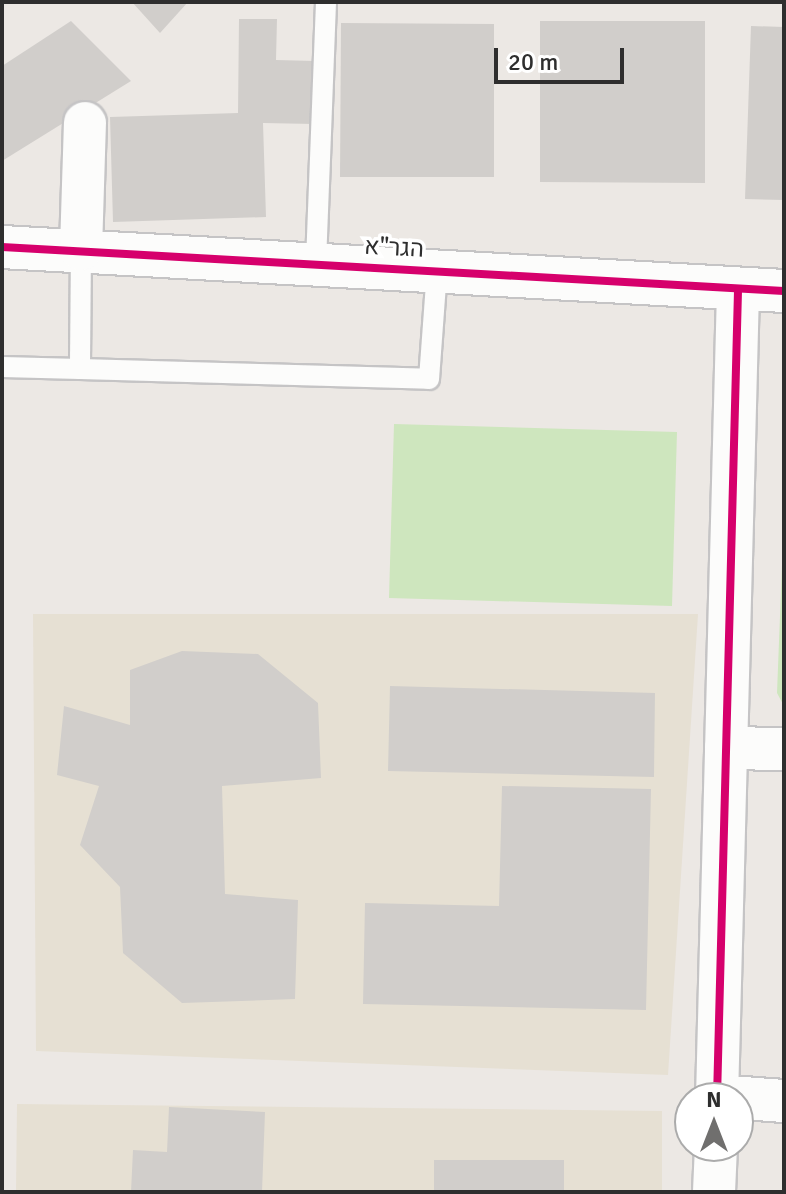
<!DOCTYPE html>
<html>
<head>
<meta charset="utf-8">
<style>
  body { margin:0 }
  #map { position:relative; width:786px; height:1194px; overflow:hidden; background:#ece8e4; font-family:Signika,Heebo,sans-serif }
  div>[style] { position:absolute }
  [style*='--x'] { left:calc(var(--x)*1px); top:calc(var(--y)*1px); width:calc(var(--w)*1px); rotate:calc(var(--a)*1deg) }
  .education>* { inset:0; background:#e6e0d3 }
  .green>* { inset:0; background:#cee6be }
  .building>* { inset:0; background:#d1cecb }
  .roads { filter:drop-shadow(2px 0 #c5c4c5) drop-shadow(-2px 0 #c5c4c5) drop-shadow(0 2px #c5c4c5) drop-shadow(0 -2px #c5c4c5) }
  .lane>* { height:20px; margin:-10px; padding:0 10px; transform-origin:10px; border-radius:10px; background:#fcfcfb }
  .street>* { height:42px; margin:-21px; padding:0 21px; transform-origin:21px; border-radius:21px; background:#fcfcfb }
  .cycleway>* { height:8px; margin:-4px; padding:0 4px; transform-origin:4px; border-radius:4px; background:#d6006c }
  span { translate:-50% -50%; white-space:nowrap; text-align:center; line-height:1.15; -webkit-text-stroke:7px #fff; paint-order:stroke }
  .street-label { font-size:24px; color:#2e2e2e }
  .frame { position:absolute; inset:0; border:4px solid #2e2e2e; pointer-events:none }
  .north { position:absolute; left:674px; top:1082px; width:80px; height:80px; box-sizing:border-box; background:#fff; border:2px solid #ababab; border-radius:50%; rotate:0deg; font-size:22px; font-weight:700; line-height:32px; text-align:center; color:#2e2e2e }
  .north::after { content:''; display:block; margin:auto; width:28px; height:36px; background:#706f6e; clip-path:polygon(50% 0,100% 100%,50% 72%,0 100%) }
  .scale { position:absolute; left:494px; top:48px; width:130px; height:36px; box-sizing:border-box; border:4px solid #2e2e2e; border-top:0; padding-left:10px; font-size:24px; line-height:28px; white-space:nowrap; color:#2e2e2e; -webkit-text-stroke:6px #fff; paint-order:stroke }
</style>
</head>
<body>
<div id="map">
  <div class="education">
    <i style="clip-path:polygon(33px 614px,698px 614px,668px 1075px,36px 1051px)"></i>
    <i style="clip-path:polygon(17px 1104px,662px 1111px,662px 1192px,16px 1192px)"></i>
  </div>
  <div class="green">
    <i style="clip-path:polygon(394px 424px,677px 432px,672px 606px,389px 598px)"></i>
    <i style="clip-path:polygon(784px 513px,784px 706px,777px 693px)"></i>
  </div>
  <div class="building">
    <i style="clip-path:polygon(132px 2px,188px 2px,160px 33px)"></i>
    <i style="clip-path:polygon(239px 19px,277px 19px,276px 60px,315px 61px,314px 124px,263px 123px,266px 217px,113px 222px,110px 117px,238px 113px)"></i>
    <i style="clip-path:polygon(71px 21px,131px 81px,2px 161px,2px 66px)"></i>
    <i style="clip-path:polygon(540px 21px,705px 21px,705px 183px,540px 182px)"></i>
    <i style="clip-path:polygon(341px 23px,494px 24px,494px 177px,340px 177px)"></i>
    <i style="clip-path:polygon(751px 26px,784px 27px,784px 200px,745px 199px)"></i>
    <i style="clip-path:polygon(182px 651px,258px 654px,318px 703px,321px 778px,222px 786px,225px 894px,298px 900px,295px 999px,182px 1003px,123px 953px,120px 887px,80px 845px,99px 786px,57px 775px,64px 706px,130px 725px,130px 670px)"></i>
    <i style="clip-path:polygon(390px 686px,655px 693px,654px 777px,388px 771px)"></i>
    <i style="clip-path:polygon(502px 786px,651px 789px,646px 1010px,363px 1004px,365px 903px,499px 906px)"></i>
    <i style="clip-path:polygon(169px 1107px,265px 1112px,262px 1192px,131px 1192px,133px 1150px,167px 1152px)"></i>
    <i style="clip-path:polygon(434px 1160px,564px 1160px,564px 1192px,434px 1192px)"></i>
  </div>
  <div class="roads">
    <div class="lane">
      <i style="--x:81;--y:249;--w:120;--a:90.5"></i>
      <i style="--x:80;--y:369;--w:349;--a:1.6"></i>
      <i style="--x:429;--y:379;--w:109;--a:-85.8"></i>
      <i style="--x:316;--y:263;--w:261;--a:-87.8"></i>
      <i style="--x:2;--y:367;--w:78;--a:1.5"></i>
    </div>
    <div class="street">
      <i style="--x:2;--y:247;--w:783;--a:3.22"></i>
      <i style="--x:81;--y:249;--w:126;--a:-88.2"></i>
      <i style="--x:726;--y:748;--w:58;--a:1"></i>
      <i style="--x:717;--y:1096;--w:67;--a:4.3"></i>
      <i style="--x:717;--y:1098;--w:808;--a:-88.51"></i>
      <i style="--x:714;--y:1192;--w:46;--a:-87.5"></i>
    </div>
  </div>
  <div class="cycleway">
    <i style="--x:2;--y:247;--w:783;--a:3.22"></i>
    <i style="--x:717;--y:1098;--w:808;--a:-88.51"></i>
  </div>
  <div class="street-label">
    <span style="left:394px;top:248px;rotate:3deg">הגר"א</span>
  </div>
  <div class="frame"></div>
  <div class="north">N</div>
  <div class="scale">20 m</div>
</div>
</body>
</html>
